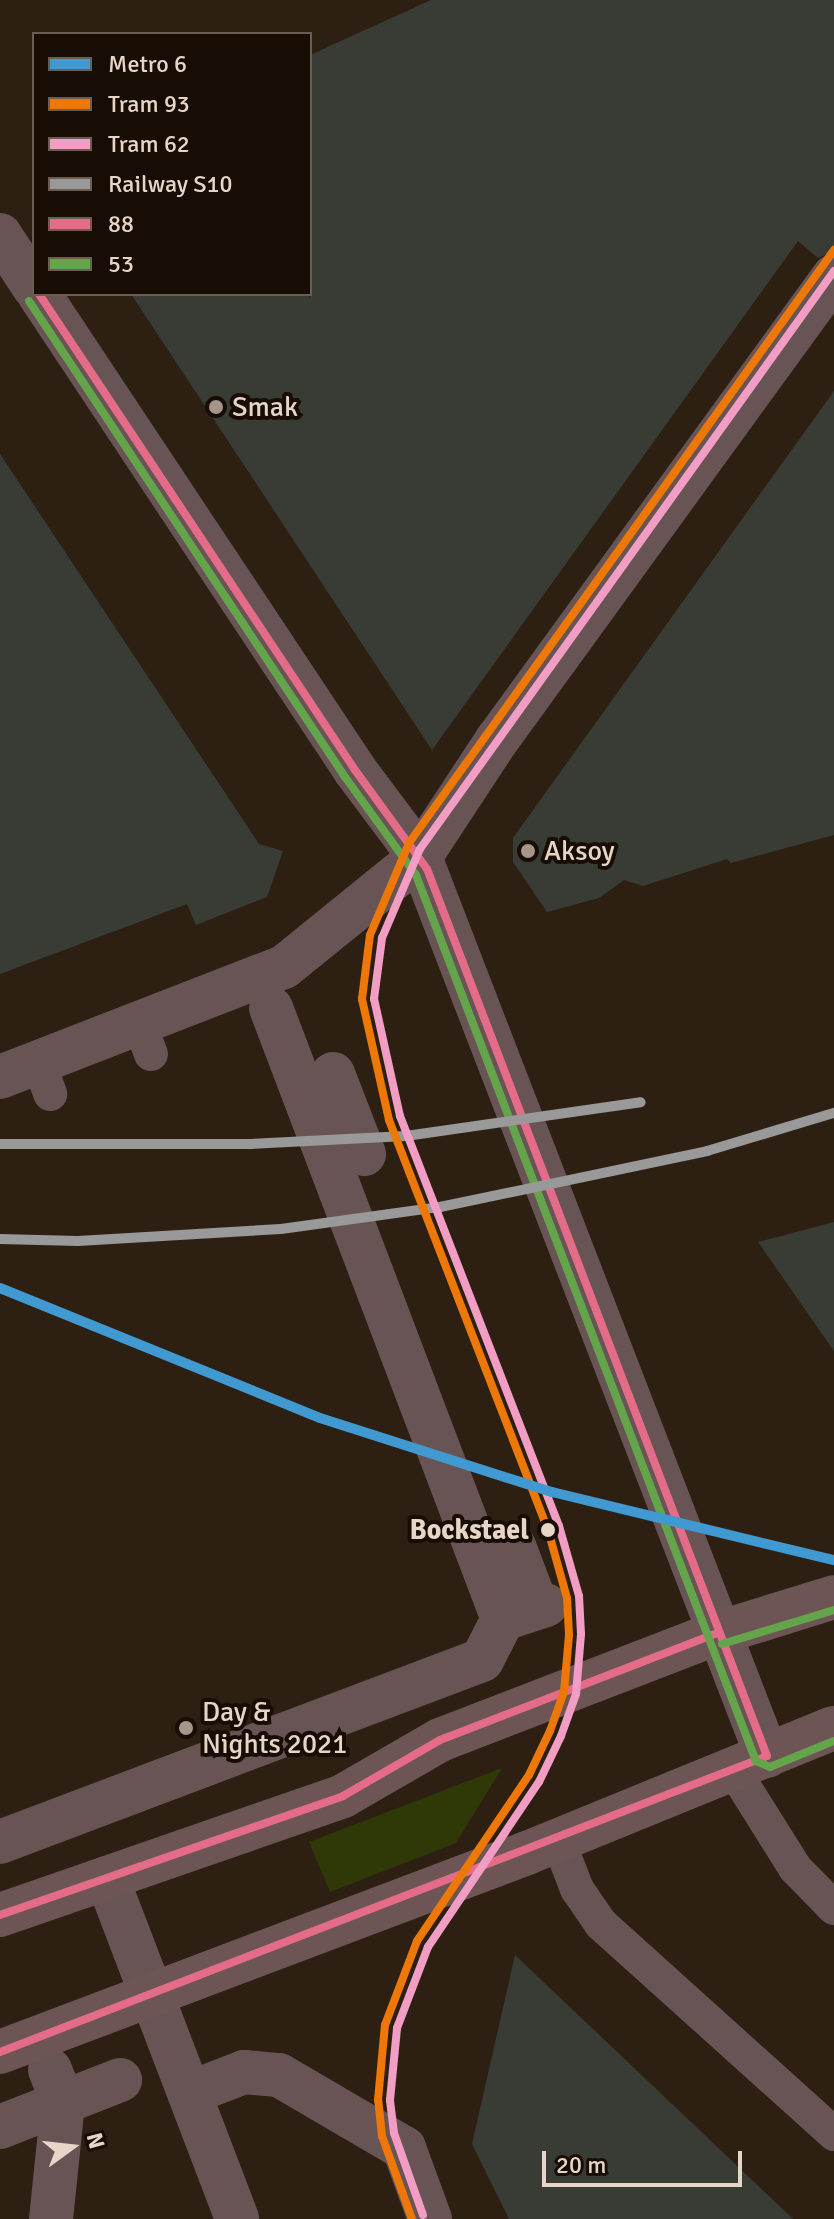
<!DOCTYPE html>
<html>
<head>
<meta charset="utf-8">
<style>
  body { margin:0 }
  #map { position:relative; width:834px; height:2219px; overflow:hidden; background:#2d2013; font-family:Signika,sans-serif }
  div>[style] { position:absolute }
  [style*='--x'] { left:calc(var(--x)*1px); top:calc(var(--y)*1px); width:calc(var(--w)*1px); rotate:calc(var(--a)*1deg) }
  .green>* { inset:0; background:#2f3807 }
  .building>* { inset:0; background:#383c34 }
  .service>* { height:34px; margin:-17px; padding:0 17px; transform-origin:17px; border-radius:17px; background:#695455 }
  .pedestrian>* { height:44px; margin:-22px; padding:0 22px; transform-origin:22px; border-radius:22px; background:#695455 }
  .minor>* { height:44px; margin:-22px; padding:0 22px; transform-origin:22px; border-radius:22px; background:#695455 }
  .tertiary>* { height:44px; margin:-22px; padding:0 22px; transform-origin:22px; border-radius:22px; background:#695455 }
  .secondary>* { height:44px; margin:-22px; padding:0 22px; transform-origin:22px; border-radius:22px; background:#6d5555 }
  .bus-1>* { height:8px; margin:-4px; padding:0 4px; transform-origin:4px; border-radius:4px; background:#e56c88 }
  .bus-2>* { height:8px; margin:-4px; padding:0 4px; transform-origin:4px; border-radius:4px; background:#64a44a }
  .rail-1>* { height:10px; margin:-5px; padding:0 5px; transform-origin:5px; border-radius:5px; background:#999 }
  .tram-1>* { height:8px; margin:-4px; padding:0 4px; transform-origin:4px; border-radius:4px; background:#ed7807 }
  .tram-2>* { height:8px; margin:-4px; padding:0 4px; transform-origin:4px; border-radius:4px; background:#f29dc3 }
  .metro-1>* { height:10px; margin:-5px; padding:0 5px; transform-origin:5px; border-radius:5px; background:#409ad1 }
  .dots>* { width:22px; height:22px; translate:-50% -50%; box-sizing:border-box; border:4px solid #180d04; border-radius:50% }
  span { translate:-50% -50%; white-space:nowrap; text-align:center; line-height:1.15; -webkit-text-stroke:8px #180d04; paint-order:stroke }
  .poi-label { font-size:28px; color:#e7d6c8 }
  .left { translate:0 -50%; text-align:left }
  .stop-label { font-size:28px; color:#e7d6c8; font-weight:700 }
  .right { translate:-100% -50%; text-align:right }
  .legend { position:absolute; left:32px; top:32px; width:280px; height:264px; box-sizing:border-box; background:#180d04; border:2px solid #6b5d52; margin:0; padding:10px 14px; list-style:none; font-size:24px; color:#e7d6c8 }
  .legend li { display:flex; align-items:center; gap:16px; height:40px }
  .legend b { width:40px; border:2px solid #6b5d52 }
  .north { position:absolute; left:32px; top:2107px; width:80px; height:80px; -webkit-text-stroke:6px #180d04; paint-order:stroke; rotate:75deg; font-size:22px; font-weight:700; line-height:32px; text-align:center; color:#e7d6c8 }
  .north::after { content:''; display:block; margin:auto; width:28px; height:36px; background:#e7d6c8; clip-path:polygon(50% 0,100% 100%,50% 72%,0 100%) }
  .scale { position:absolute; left:542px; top:2151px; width:200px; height:36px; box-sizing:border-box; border:4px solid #e7d6c8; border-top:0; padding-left:10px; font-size:24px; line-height:28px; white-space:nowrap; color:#e7d6c8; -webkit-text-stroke:6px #180d04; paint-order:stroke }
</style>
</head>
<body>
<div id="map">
  <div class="green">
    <i style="clip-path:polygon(502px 1768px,456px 1843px,330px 1892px,309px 1842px)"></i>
  </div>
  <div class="building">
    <i style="clip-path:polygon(431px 0,834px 0,834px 251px,818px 258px,798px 241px,432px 750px,131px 294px,308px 294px,310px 299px,310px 55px)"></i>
    <i style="clip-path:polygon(834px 391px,834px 835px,731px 863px,727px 859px,643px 886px,624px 880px,599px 898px,547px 912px,513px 862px,513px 838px)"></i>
    <i style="clip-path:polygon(0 454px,259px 844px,283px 851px,267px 897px,196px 925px,187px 904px,0 974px)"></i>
    <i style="clip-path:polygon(834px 1222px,834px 1351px,758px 1242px)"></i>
    <i style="clip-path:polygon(515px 1955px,712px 2142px,793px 2219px,509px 2219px,472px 2144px)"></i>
  </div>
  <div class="service">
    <i style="--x:140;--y:1024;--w:32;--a:70"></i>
    <i style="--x:39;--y:1063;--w:33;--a:70"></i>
    <i style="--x:733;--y:1769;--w:117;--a:57.9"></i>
    <i style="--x:795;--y:1868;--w:56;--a:45.7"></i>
    <i style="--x:558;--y:1840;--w:53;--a:68.8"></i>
    <i style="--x:577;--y:1889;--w:42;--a:55.6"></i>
    <i style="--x:601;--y:1924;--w:314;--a:42"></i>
  </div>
  <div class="pedestrian">
    <i style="--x:271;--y:1008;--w:654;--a:69.21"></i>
    <i style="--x:333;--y:1074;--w:86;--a:68.8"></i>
    <i style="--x:514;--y:1546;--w:65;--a:69.3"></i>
    <i style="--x:0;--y:1842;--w:515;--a:-20.69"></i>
    <i style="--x:482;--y:1660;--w:46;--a:-62.9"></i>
    <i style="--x:503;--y:1619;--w:45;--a:-18"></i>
    <i style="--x:50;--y:2070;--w:35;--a:68"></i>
    <i style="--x:63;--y:2103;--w:117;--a:95.9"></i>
    <i style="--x:0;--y:2127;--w:129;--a:-21.4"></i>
  </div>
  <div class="minor">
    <i style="--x:0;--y:235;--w:62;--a:56.8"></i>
    <i style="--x:0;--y:1077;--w:305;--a:-21.2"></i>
    <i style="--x:284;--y:967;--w:175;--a:-39"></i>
    <i style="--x:420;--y:857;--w:109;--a:-126.8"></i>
    <i style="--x:355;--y:770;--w:571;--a:-123.58"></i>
    <i style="--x:192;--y:2092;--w:56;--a:-21"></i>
    <i style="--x:244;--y:2072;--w:35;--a:5"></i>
    <i style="--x:279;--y:2075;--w:145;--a:30.3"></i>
    <i style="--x:404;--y:2148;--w:76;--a:69.9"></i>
  </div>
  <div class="tertiary">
    <i style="--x:767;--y:1756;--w:964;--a:-111.11"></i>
    <i style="--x:420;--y:857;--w:140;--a:-56.7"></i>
    <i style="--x:497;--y:740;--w:573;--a:-54.01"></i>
    <i style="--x:107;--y:1878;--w:365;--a:69.1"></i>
  </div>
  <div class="secondary">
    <i style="--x:0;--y:1915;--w:363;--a:-19.1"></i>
    <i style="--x:343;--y:1796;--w:112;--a:-30"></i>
    <i style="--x:440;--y:1740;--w:298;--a:-21.1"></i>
    <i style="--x:718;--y:1633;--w:121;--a:-17.2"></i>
    <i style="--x:0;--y:2052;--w:563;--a:-20.69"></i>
    <i style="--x:527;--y:1853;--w:331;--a:-22.2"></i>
  </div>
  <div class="bus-1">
    <i style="--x:0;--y:1915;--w:363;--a:-19.1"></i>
    <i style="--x:343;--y:1796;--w:112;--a:-30"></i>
    <i style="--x:440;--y:1740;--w:298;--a:-21.1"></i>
    <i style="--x:0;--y:2052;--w:822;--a:-21.1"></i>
    <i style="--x:767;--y:1756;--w:950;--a:-110.97"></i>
    <i style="--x:427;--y:869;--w:122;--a:-126"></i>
    <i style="--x:355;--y:770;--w:571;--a:-123.58"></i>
  </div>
  <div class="bus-2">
    <i style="--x:29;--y:301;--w:571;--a:56.42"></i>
    <i style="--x:345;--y:777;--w:121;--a:54.1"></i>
    <i style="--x:416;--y:875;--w:949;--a:69.01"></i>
    <i style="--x:756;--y:1761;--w:15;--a:23"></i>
    <i style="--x:770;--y:1767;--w:69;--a:-22.1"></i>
    <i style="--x:722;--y:1644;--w:117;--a:-16.9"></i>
  </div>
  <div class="rail-1">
    <i style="--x:0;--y:1144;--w:251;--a:0"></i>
    <i style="--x:251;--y:1144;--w:155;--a:-3"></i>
    <i style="--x:406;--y:1136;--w:237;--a:-8.2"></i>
    <i style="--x:0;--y:1239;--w:78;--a:1.5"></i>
    <i style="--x:78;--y:1241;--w:203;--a:-3.4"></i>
    <i style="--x:281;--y:1229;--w:161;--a:-7.9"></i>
    <i style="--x:440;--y:1207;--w:273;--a:-11.8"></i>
    <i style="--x:707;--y:1151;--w:133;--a:-16.7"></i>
  </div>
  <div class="tram-1">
    <i style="--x:412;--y:2219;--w:88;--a:-109.9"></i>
    <i style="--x:382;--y:2136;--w:36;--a:-96"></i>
    <i style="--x:378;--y:2100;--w:75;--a:-84.7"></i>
    <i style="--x:385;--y:2025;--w:90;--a:-69.1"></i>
    <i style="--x:417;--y:1941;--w:200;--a:-56"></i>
    <i style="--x:529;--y:1775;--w:49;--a:-64.5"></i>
    <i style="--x:550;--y:1731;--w:41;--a:-70.3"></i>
    <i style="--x:564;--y:1692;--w:57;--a:-85"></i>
    <i style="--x:569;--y:1635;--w:37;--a:-93"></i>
    <i style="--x:567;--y:1598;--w:71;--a:-105.6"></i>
    <i style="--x:548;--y:1530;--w:440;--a:-111.2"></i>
    <i style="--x:389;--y:1120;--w:124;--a:-102.6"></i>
    <i style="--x:362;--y:999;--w:64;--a:-82.9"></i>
    <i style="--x:370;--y:935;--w:100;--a:-67"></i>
    <i style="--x:409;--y:843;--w:730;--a:-54.37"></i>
  </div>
  <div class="tram-2">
    <i style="--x:423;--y:2215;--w:87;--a:-109.5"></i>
    <i style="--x:394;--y:2133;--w:33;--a:-97"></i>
    <i style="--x:390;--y:2100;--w:72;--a:-84.4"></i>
    <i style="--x:397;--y:2028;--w:87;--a:-69.1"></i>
    <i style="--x:428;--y:1947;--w:199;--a:-56.1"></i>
    <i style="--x:539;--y:1782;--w:51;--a:-64.4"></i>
    <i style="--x:561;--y:1736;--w:45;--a:-70.3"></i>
    <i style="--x:576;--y:1694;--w:60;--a:-85.2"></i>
    <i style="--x:581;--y:1634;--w:38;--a:-93"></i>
    <i style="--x:579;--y:1596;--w:73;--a:-105.9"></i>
    <i style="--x:559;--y:1526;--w:440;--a:-111.2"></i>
    <i style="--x:400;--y:1116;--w:120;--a:-102.5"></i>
    <i style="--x:374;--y:999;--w:62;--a:-82.5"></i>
    <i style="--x:382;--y:938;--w:97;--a:-66.9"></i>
    <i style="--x:420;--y:849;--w:711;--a:-54.39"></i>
  </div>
  <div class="metro-1">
    <i style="--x:0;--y:1288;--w:345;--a:22.1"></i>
    <i style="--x:320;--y:1418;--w:244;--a:17.7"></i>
    <i style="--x:552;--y:1492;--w:290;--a:13.6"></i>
  </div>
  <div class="dots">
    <i style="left:216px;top:407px;background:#a69689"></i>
    <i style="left:528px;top:851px;background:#a69689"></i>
    <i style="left:548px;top:1530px;background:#e7d6c8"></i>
    <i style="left:186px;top:1728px;background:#a69689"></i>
  </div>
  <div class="poi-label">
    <span class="left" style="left:232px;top:407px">Smak</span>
    <span class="left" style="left:544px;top:851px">Aksoy</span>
    <span class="left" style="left:202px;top:1728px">Day &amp;<br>Nights 2021</span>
  </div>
  <div class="stop-label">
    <span class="right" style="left:529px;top:1530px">Bockstael</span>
  </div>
  <ul class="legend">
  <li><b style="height:10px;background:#409ad1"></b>Metro 6</li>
  <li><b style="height:10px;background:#ed7807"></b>Tram 93</li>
  <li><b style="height:10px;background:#f29dc3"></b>Tram 62</li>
  <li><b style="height:10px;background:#999"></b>Railway S10</li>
  <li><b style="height:10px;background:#e56c88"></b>88</li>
  <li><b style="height:10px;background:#64a44a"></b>53</li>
  </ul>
  <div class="north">N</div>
  <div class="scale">20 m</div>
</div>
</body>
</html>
